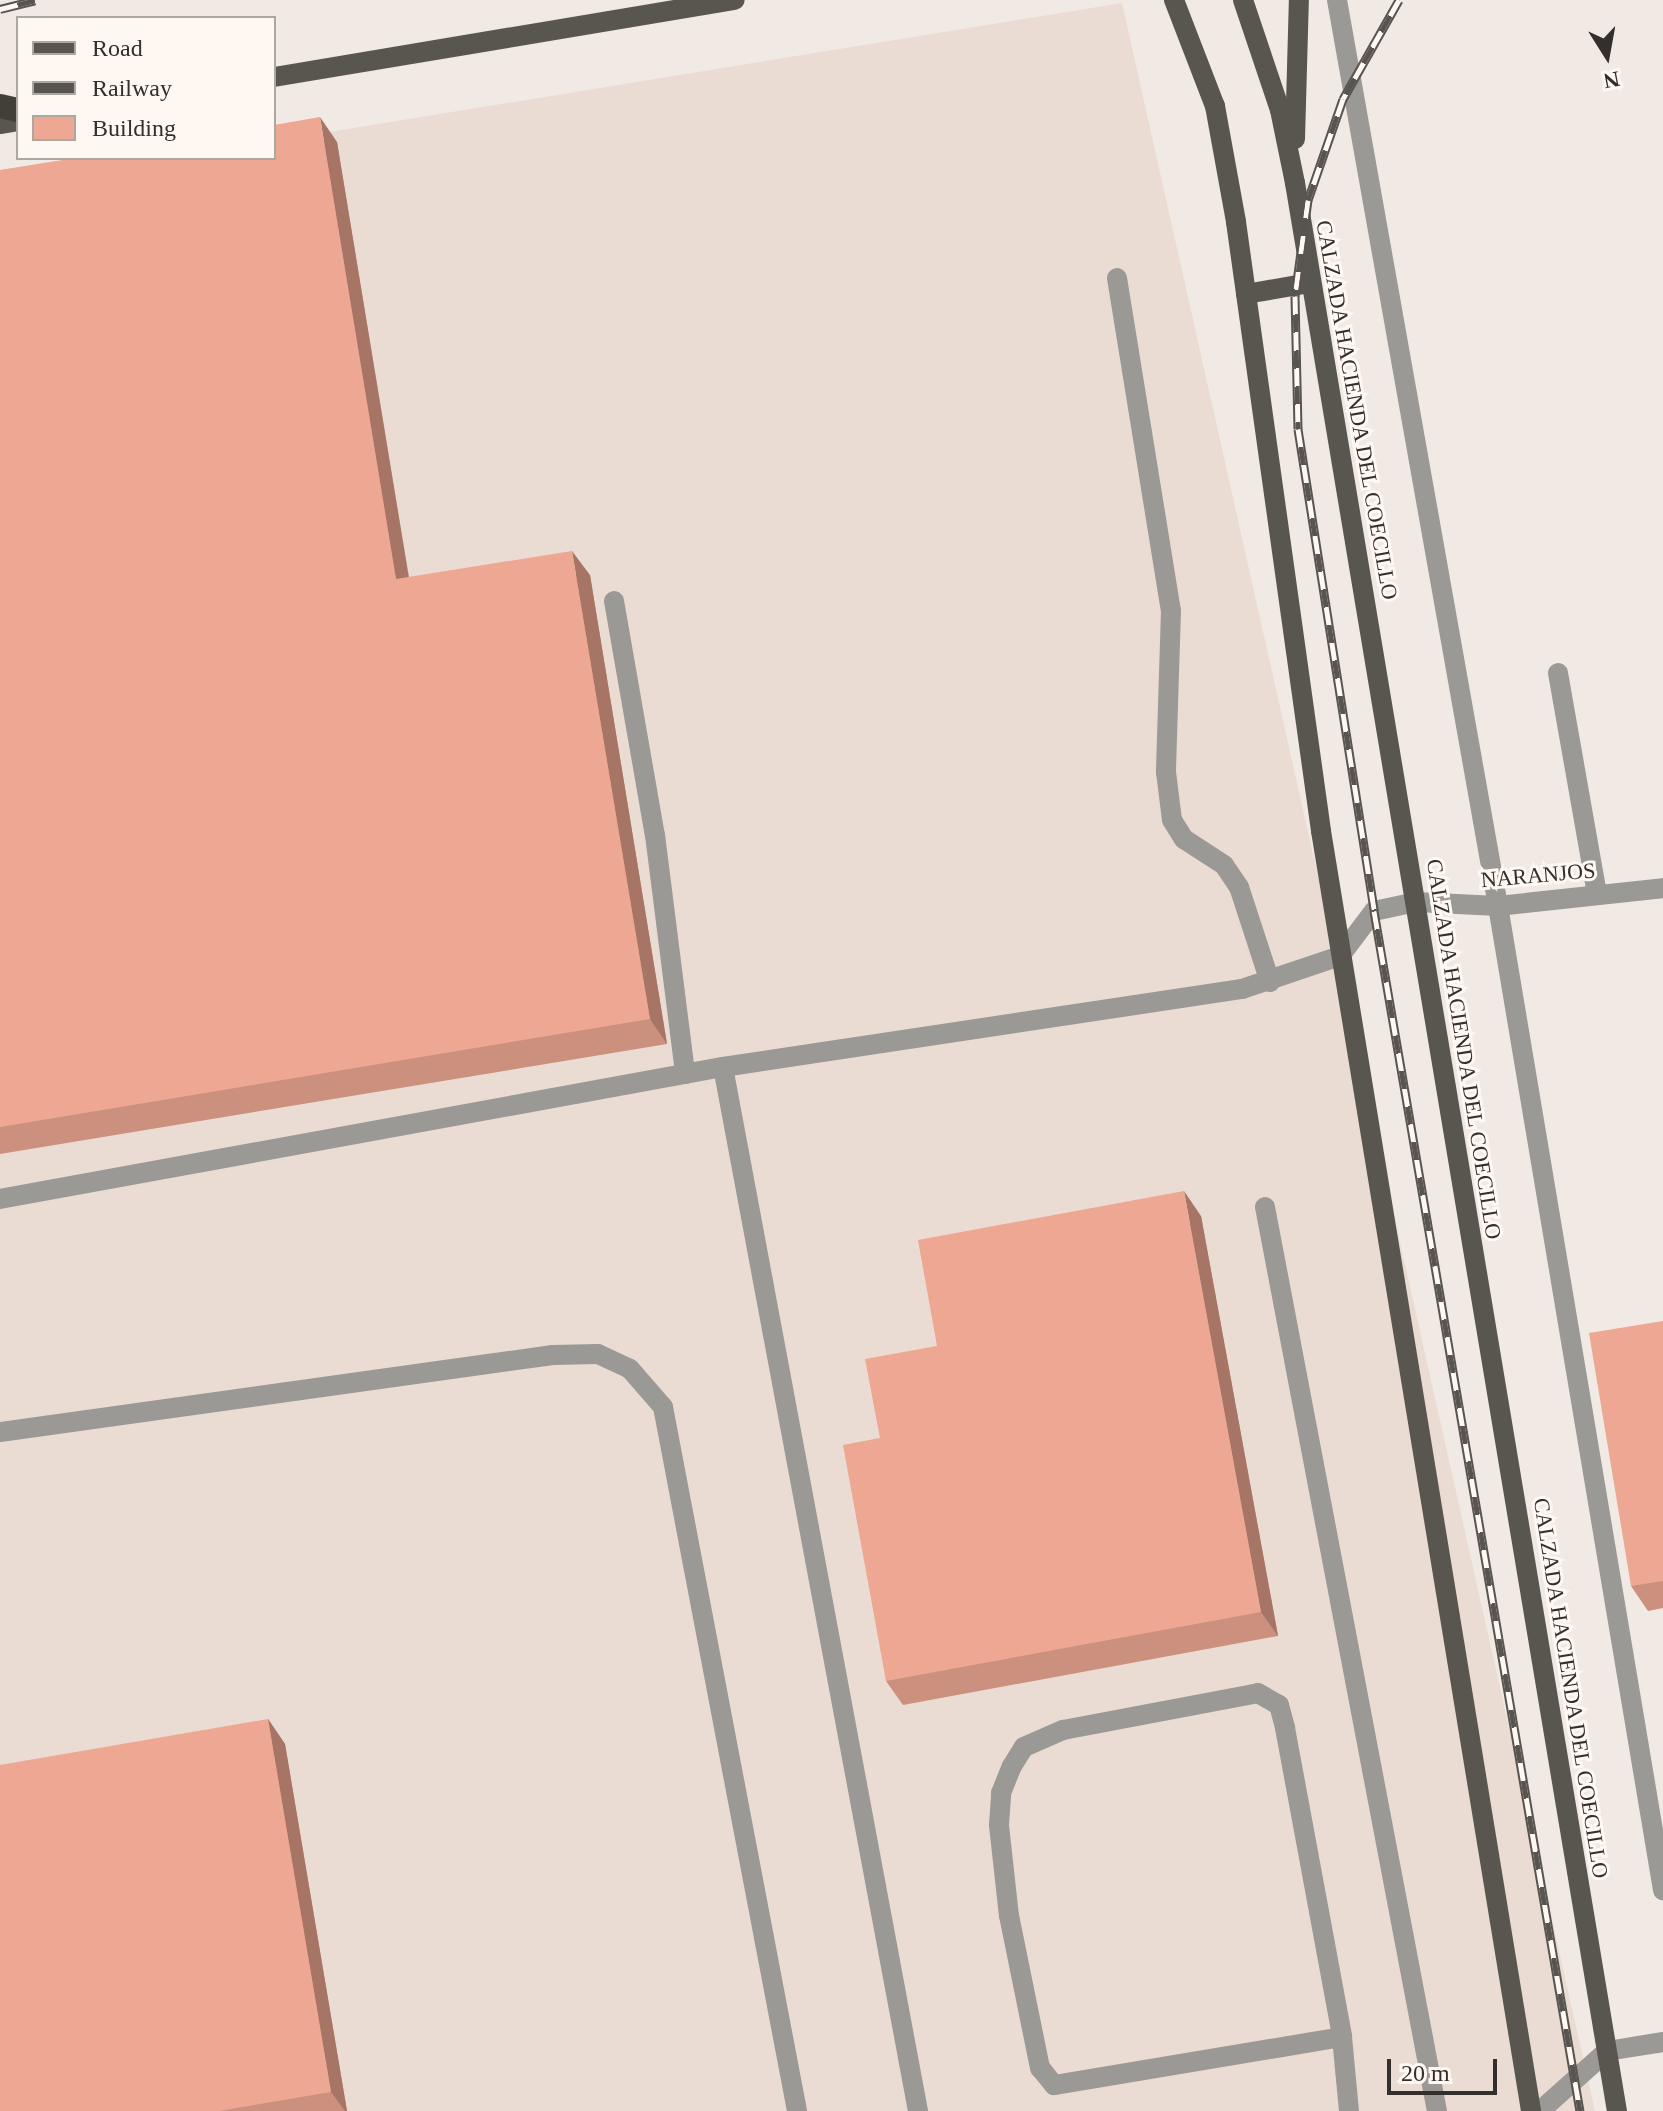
<!DOCTYPE html>
<html>
<head>
<meta charset="utf-8">
<style>
  body { margin:0 }
  #map { position:relative; width:1663px; height:2111px; overflow:hidden; background:#f1eae4; font-family:Georgia,serif }
  div>[style] { position:absolute }
  [style*='--x'] { left:calc(var(--x)*1px); top:calc(var(--y)*1px); width:calc(var(--w)*1px); rotate:calc(var(--a)*1deg) }
  .built>* { inset:0; background:#eadcd2 }
  .minor>* { height:20px; margin:-10px; padding:0 10px; transform-origin:10px; border-radius:10px; background:#9a9996 }
  .major>* { height:20px; margin:-10px; padding:0 10px; transform-origin:10px; border-radius:10px; background:#595650 }
  .highway>* { height:24px; margin:-12px; padding:0 12px; transform-origin:12px; border-radius:12px; background:#423f39 }
  .rail>* { height:9px; margin-top:-4.5px; transform-origin:0; background:repeating-linear-gradient(90deg,#fff7f1 0 18px,#585450 0 36px); box-sizing:border-box; border-block:2px solid #585450 }
  .wall>* { inset:0; background:#cc907e }
  .shaded-wall>* { inset:0; background:#a67566 }
  .building>* { inset:0; background:#eda792 }
  span { translate:-50% -50%; white-space:nowrap; text-align:center; line-height:1.15; -webkit-text-stroke:6px #fff7f1; paint-order:stroke }
  .street-label { font-size:22px; color:#322f2c }
  .legend { position:absolute; left:16px; top:16px; width:260px; height:144px; box-sizing:border-box; background:#fff7f1; border:2px solid #ada7a2; margin:0; padding:10px 14px; list-style:none; font-size:24px; color:#322f2c }
  .legend li { display:flex; align-items:center; gap:16px; height:40px }
  .legend b { width:40px; border:2px solid #ada7a2 }
  .north { position:absolute; left:1567px; top:16px; width:80px; height:80px; -webkit-text-stroke:6px #fff7f1; paint-order:stroke; rotate:169deg; font-size:22px; font-weight:700; line-height:32px; text-align:center; color:#322f2c }
  .north::after { content:''; display:block; margin:auto; width:28px; height:36px; background:#322f2c; clip-path:polygon(50% 0,100% 100%,50% 72%,0 100%) }
  .scale { position:absolute; left:1387px; top:2059px; width:110px; height:36px; box-sizing:border-box; border:4px solid #322f2c; border-top:0; padding-left:10px; font-size:24px; line-height:28px; white-space:nowrap; color:#322f2c; -webkit-text-stroke:6px #fff7f1; paint-order:stroke }
</style>
</head>
<body>
<div id="map">
  <div class="built">
    <i style="clip-path:polygon(1122px 3px,1595px 2111px,0 2111px,0 184px,274px 158px,274px 141px)"></i>
  </div>
  <div class="minor">
    <i style="--x:1337;--y:0;--w:920;--a:79.92"></i>
    <i style="--x:1498;--y:906;--w:998;--a:80.48"></i>
    <i style="--x:1117;--y:278;--w:336;--a:80.8"></i>
    <i style="--x:1171;--y:610;--w:162;--a:91.8"></i>
    <i style="--x:1166;--y:772;--w:48;--a:82.9"></i>
    <i style="--x:1172;--y:820;--w:22;--a:58"></i>
    <i style="--x:1184;--y:839;--w:48;--a:33"></i>
    <i style="--x:1224;--y:865;--w:27;--a:56"></i>
    <i style="--x:1239;--y:887;--w:100;--a:71.9"></i>
    <i style="--x:614;--y:601;--w:238;--a:80.1"></i>
    <i style="--x:655;--y:835;--w:241;--a:82.8"></i>
    <i style="--x:1558;--y:673;--w:225;--a:80"></i>
    <i style="--x:723;--y:1067;--w:1062;--a:79.42"></i>
    <i style="--x:0;--y:1199;--w:735;--a:-10.35"></i>
    <i style="--x:723;--y:1067;--w:525;--a:-8.55"></i>
    <i style="--x:1242;--y:989;--w:103;--a:-18.6"></i>
    <i style="--x:1340;--y:956;--w:56;--a:-52.9"></i>
    <i style="--x:1374;--y:911;--w:43;--a:-12.1"></i>
    <i style="--x:1416;--y:902;--w:82;--a:2.8"></i>
    <i style="--x:1498;--y:906;--w:166;--a:-6.2"></i>
    <i style="--x:1265;--y:1207;--w:920;--a:79.23"></i>
    <i style="--x:0;--y:1432;--w:558;--a:-7.93"></i>
    <i style="--x:553;--y:1355;--w:45;--a:-1.3"></i>
    <i style="--x:598;--y:1354;--w:35;--a:25"></i>
    <i style="--x:630;--y:1369;--w:50;--a:49"></i>
    <i style="--x:663;--y:1407;--w:717;--a:79.22"></i>
    <i style="--x:1258;--y:1693;--w:24;--a:30"></i>
    <i style="--x:1279;--y:1705;--w:24;--a:75"></i>
    <i style="--x:1285;--y:1728;--w:314;--a:79.5"></i>
    <i style="--x:1342;--y:2037;--w:292;--a:170.5"></i>
    <i style="--x:1054;--y:2085;--w:22;--a:-129"></i>
    <i style="--x:1040;--y:2068;--w:155;--a:-101.5"></i>
    <i style="--x:1009;--y:1916;--w:92;--a:-96.3"></i>
    <i style="--x:999;--y:1825;--w:32;--a:-86"></i>
    <i style="--x:1001;--y:1793;--w:29;--a:-68"></i>
    <i style="--x:1012;--y:1766;--w:22;--a:-58"></i>
    <i style="--x:1024;--y:1747;--w:43;--a:-23.6"></i>
    <i style="--x:1063;--y:1730;--w:198;--a:-10.7"></i>
    <i style="--x:1342;--y:2037;--w:74;--a:84.6"></i>
    <i style="--x:1540;--y:2111;--w:90;--a:-41.8"></i>
    <i style="--x:1607;--y:2051;--w:57;--a:-9.1"></i>
  </div>
  <div class="major">
    <i style="--x:1174;--y:0;--w:114;--a:68.9"></i>
    <i style="--x:1215;--y:106;--w:118;--a:79.7"></i>
    <i style="--x:1236;--y:222;--w:615;--a:82.05"></i>
    <i style="--x:1321;--y:831;--w:1297;--a:80.68"></i>
    <i style="--x:1243;--y:0;--w:116;--a:71.4"></i>
    <i style="--x:1280;--y:110;--w:75;--a:78.4"></i>
    <i style="--x:1295;--y:183;--w:1955;--a:80.52"></i>
    <i style="--x:274;--y:77;--w:467;--a:-9.5"></i>
    <i style="--x:0;--y:124;--w:18;--a:-9"></i>
    <i style="--x:1295;--y:139;--w:139;--a:-88.4"></i>
    <i style="--x:1246;--y:294;--w:65;--a:-9.8"></i>
  </div>
  <div class="highway">
    <i style="--x:0;--y:106;--w:18;--a:13"></i>
  </div>
  <div class="rail">
    <i style="--x:1399;--y:0;--w:114;--a:119.5"></i>
    <i style="--x:1343;--y:99;--w:107;--a:109.1"></i>
    <i style="--x:1308;--y:200;--w:97;--a:97.7"></i>
    <i style="--x:1295;--y:296;--w:133;--a:88.7"></i>
    <i style="--x:1298;--y:429;--w:488;--a:81"></i>
    <i style="--x:1374;--y:911;--w:1218;--a:80.26"></i>
    <i style="--x:0;--y:9;--w:36;--a:-14"></i>
  </div>
  <div class="wall">
    <i style="clip-path:polygon(337px 142px,409px 577px,590px 575px,667px 1044px,0 1154px,0 170px)"></i>
    <i style="clip-path:polygon(1201px 1216px,1278px 1636px,903px 1705px,886px 1681px,880px 1438px,937px 1346px)"></i>
    <i style="clip-path:polygon(1663px 1321px,1663px 1608px,1648px 1611px,1631px 1586px)"></i>
    <i style="clip-path:polygon(268px 1719px,285px 1744px,347px 2111px,0 2111px)"></i>
  </div>
  <div class="shaded-wall">
    <i style="clip-path:polygon(320px 117px,337px 142px,413px 604px,396px 579px)"></i>
    <i style="clip-path:polygon(572px 551px,590px 575px,667px 1044px,650px 1019px)"></i>
    <i style="clip-path:polygon(1184px 1191px,1201px 1216px,1278px 1636px,1261px 1612px)"></i>
    <i style="clip-path:polygon(268px 1719px,285px 1744px,347px 2111px,345px 2111px,331px 2092px)"></i>
  </div>
  <div class="building">
    <i style="clip-path:polygon(320px 117px,396px 579px,572px 551px,650px 1019px,0 1127px,0 170px,75px 158px,274px 158px,274px 125px)"></i>
    <i style="clip-path:polygon(1184px 1191px,1261px 1612px,886px 1681px,843px 1445px,880px 1438px,865px 1359px,937px 1346px,918px 1240px)"></i>
    <i style="clip-path:polygon(1663px 1321px,1663px 1581px,1631px 1586px,1589px 1333px)"></i>
    <i style="clip-path:polygon(268px 1719px,331px 2092px,219px 2111px,0 2111px,0 1765px)"></i>
  </div>
  <div class="street-label">
    <span style="left:1357px;top:410px;rotate:80deg">CALZADA HACIENDA DEL COECILLO</span>
    <span style="left:1538px;top:875px;rotate:-5deg">NARANJOS</span>
    <span style="left:1464px;top:1049px;rotate:81deg">CALZADA HACIENDA DEL COECILLO</span>
    <span style="left:1571px;top:1688px;rotate:81deg">CALZADA HACIENDA DEL COECILLO</span>
  </div>
  <ul class="legend">
  <li><b style="height:10px;background:#595650"></b>Road</li>
  <li><b style="height:10px;background:#585450"></b>Railway</li>
  <li><b style="height:22px;background:#eda792"></b>Building</li>
  </ul>
  <div class="north">N</div>
  <div class="scale">20 m</div>
</div>
</body>
</html>
